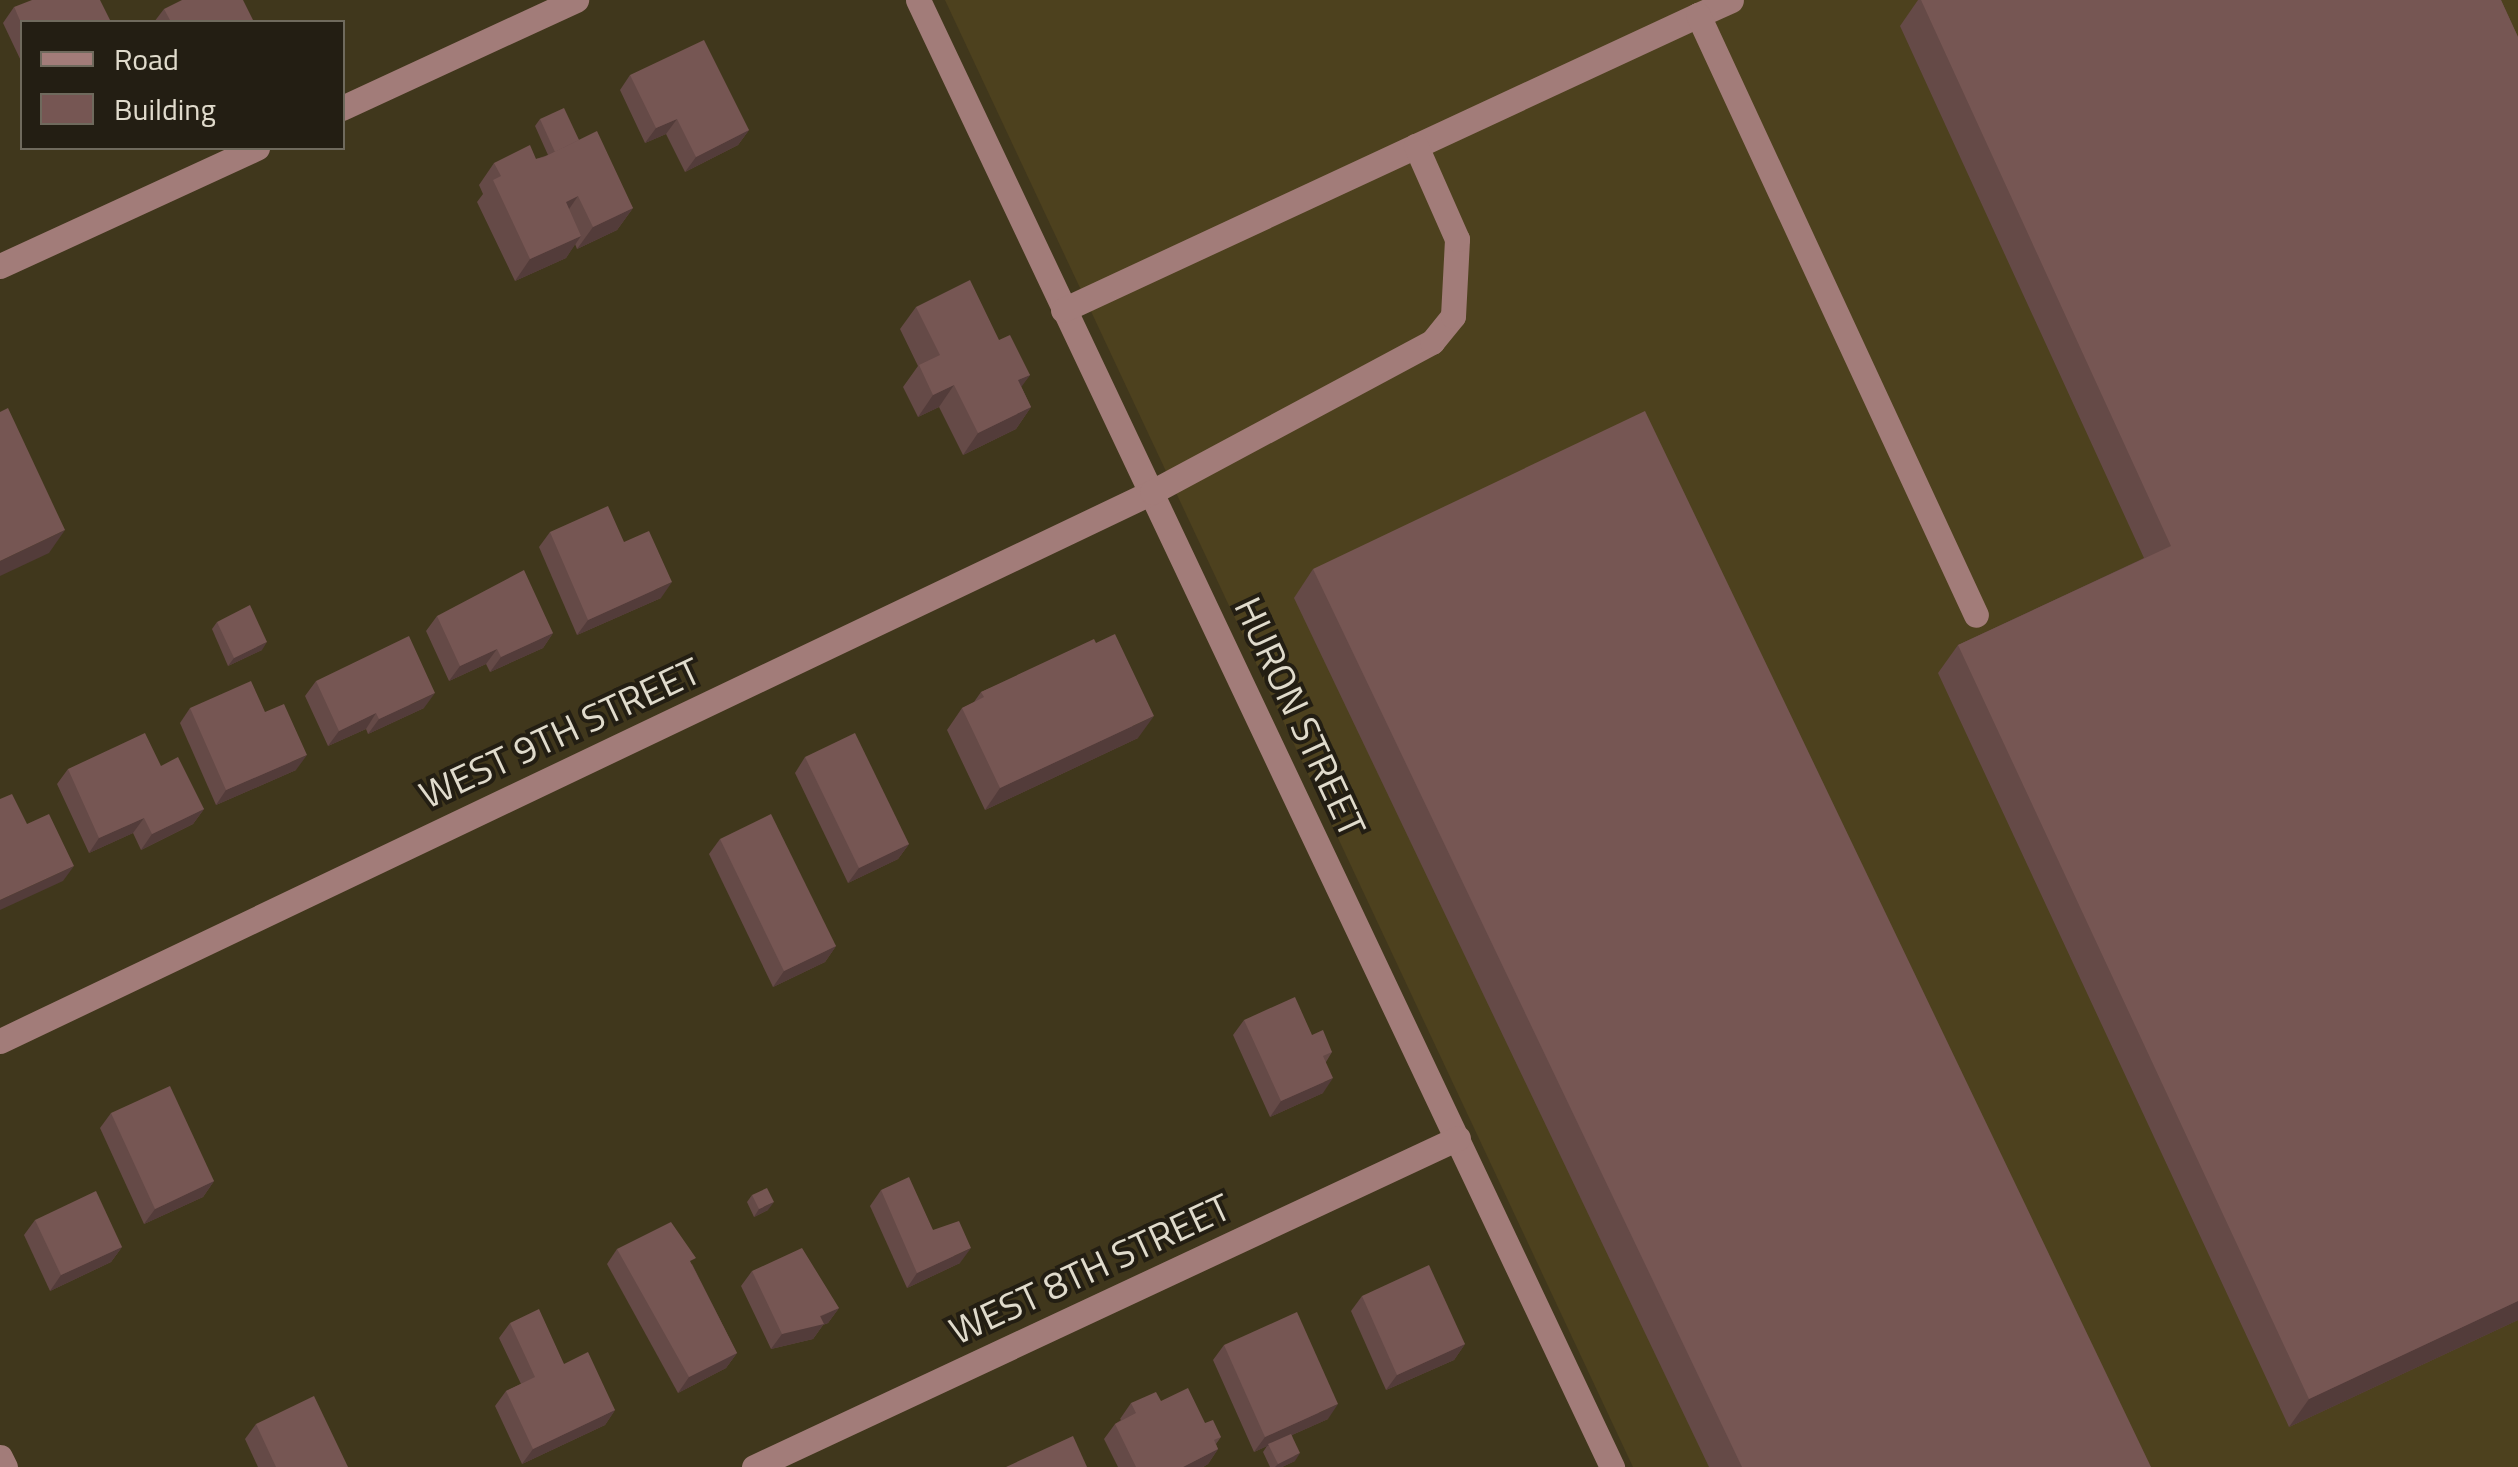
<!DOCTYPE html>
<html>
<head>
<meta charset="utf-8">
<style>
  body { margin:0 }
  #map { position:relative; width:2518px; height:1467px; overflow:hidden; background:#40371c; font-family:"Titillium Web",sans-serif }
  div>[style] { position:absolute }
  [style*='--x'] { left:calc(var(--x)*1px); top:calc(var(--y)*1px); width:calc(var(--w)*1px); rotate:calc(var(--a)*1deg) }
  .built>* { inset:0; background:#4d411e }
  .minor>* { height:25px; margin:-12.5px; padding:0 12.5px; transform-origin:12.5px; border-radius:12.5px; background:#a27c79 }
  .wall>* { inset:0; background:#654a47 }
  .shaded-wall>* { inset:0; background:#533c3a }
  .building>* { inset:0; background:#765653 }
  span { translate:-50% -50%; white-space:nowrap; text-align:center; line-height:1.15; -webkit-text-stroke:8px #231e13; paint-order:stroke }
  .street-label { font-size:38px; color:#e0dbcc }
  .legend { position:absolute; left:20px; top:20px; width:325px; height:130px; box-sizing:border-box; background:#231e13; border:2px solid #6f6a5d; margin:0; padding:12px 18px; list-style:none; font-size:30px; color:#e0dbcc }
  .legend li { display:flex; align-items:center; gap:20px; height:50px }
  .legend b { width:50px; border:2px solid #6f6a5d }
</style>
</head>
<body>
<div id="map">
  <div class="built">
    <i style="clip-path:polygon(945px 0,2518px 0,2518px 1467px,1633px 1467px)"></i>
  </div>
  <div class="minor">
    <i style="--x:918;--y:0;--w:1623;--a:64.68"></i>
    <i style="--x:1698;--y:15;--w:36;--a:-24"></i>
    <i style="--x:342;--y:108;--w:258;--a:-24.8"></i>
    <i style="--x:0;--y:266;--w:283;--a:-24.7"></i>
    <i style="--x:1063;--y:310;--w:700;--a:-24.92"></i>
    <i style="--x:1698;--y:15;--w:661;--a:65.14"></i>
    <i style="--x:0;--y:1041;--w:1276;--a:-25.48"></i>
    <i style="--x:1152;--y:492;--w:318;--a:-28.2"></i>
    <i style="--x:1432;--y:342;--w:33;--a:-51"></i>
    <i style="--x:1453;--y:316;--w:77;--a:-87"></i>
    <i style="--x:1457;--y:239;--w:102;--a:-113.8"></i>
    <i style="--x:0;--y:1457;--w:11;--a:63"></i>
    <i style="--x:754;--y:1467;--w:777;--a:-25.05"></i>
  </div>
  <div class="wall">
    <i style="clip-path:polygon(1918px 0,2501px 0,2518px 37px,2518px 1320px,2289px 1427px,1938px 673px,1958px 645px,2144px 558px,1900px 26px)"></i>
    <i style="clip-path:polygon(14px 7px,22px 22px,22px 63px,3px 23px)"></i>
    <i style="clip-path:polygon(164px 9px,254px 22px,154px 22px)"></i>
    <i style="clip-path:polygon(630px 75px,749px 130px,738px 145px,685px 172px,666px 134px,645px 143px,620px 90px)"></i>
    <i style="clip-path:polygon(540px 119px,579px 140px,633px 208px,617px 230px,577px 249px,575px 244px,566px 258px,515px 281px,477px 202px,483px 194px,479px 185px,494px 163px,536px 159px,548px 155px,535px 126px)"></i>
    <i style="clip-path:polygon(916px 307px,999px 340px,1030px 375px,1021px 386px,1031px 407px,1016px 429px,963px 455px,939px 407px,918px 417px,903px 387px,918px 366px,900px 329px)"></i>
    <i style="clip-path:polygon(550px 532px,624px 542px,661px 598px,577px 635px,539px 547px)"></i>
    <i style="clip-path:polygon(1313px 569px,2151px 1467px,1709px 1467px,1294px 598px)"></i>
    <i style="clip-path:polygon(437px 616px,553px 633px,543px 648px,490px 672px,486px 664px,449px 681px,426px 631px)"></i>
    <i style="clip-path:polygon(217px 622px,262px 650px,228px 666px,212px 629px)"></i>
    <i style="clip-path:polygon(1096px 643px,1138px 738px,985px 810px,947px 730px,962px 708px,974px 702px,981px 692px)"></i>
    <i style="clip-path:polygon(316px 681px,424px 708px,368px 734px,366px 729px,328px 746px,305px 696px)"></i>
    <i style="clip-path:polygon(190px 708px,265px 712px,296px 770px,216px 805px,180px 723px)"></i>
    <i style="clip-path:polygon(805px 757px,909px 844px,898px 859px,848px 883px,795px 773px)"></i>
    <i style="clip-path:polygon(161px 766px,204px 809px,193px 824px,141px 850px,133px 833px,89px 853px,57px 784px,68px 769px)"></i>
    <i style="clip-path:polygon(720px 839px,836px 946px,825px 962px,773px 987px,709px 854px)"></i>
    <i style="clip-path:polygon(1244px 1020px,1312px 1035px,1332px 1052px,1326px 1062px,1323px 1093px,1270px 1117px,1233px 1035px)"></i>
    <i style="clip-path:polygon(111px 1113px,214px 1181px,203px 1197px,144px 1224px,100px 1128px)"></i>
    <i style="clip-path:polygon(881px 1190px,933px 1230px,960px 1263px,907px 1288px,870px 1206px)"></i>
    <i style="clip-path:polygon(752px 1195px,768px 1210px,754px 1217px,747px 1202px)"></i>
    <i style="clip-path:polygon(35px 1220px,122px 1247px,111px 1262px,50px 1291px,24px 1235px)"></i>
    <i style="clip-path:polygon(617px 1249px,692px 1264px,737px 1353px,726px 1368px,678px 1393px,607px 1264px)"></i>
    <i style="clip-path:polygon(752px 1271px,839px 1308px,828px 1323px,823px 1325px,813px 1339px,771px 1349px,741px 1286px)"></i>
    <i style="clip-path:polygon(1362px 1296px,1465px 1344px,1454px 1360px,1386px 1390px,1351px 1311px)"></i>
    <i style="clip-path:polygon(510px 1323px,564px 1364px,615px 1410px,605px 1425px,522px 1464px,495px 1406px,506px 1391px,521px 1384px,499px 1338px)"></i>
    <i style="clip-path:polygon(1224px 1345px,1328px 1419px,1292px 1435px,1295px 1461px,1282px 1467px,1270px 1467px,1263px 1452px,1267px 1446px,1254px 1452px,1213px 1360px)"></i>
    <i style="clip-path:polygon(1161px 1401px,1205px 1423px,1221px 1437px,1216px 1444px,1218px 1449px,1208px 1464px,1203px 1467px,1118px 1467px,1104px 1439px,1115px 1424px,1121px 1420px,1120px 1419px,1131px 1403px)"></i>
    <i style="clip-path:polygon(256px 1424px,348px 1467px,258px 1467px,245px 1439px)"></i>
  </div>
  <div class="shaded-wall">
    <i style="clip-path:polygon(677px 119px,666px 134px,645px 143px,656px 128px)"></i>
    <i style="clip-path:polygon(749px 130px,738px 145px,685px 172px,696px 157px)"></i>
    <i style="clip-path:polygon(578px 196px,563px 218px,566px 202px)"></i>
    <i style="clip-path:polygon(633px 208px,617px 230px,577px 249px,593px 227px)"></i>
    <i style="clip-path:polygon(581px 236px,566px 258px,515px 281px,530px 259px)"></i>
    <i style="clip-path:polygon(1030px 375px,1014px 397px,1018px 380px)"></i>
    <i style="clip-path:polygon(954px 385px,939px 407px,918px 417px,933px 395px)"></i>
    <i style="clip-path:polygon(1031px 407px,1016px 429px,963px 455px,978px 433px)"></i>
    <i style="clip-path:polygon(65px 530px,49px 553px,0 576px,0 561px)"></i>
    <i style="clip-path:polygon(672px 582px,661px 598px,577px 635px,588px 620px)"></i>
    <i style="clip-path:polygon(553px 633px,543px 648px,490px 672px,501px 657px)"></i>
    <i style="clip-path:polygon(267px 642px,262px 650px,228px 666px,234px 658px)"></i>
    <i style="clip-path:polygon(497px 649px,486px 664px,449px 681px,460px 666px)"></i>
    <i style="clip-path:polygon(435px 693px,424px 708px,368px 734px,379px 719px)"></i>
    <i style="clip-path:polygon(376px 713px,366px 729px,328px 746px,339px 731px)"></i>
    <i style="clip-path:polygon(1154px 716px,1138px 738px,985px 810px,1000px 788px)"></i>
    <i style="clip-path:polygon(307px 755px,296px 770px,216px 805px,226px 790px)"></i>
    <i style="clip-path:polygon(204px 809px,193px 824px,141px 850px,152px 834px)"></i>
    <i style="clip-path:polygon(144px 818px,133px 833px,89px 853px,99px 838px)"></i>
    <i style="clip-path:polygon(909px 844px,898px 859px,848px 883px,859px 868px)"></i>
    <i style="clip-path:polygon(74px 866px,63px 881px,0 910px,0 900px)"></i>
    <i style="clip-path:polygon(836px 946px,825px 962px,773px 987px,784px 971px)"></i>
    <i style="clip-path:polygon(1333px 1078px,1323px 1093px,1270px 1117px,1281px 1101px)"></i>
    <i style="clip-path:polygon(214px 1181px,203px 1197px,144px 1224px,155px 1209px)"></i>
    <i style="clip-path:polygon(774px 1202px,768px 1210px,754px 1217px,759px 1209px)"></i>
    <i style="clip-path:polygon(122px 1247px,111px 1262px,50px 1291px,61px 1275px)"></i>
    <i style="clip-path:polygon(971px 1248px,960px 1263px,907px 1288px,917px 1273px)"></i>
    <i style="clip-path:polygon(2518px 1301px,2518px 1320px,2289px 1427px,2309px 1399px)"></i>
    <i style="clip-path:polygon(839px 1308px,828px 1323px,823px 1325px,813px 1339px,771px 1349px,782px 1334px)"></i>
    <i style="clip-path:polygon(1465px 1344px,1454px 1360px,1386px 1390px,1397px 1375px)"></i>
    <i style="clip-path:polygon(737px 1353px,726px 1368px,678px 1393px,689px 1377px)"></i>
    <i style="clip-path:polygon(1338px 1404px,1328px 1419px,1254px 1452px,1265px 1437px)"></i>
    <i style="clip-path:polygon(615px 1410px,605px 1425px,522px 1464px,533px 1449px)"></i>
    <i style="clip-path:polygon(1218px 1449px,1208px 1464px,1203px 1467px,1183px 1467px)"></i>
    <i style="clip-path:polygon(1300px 1453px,1295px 1461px,1282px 1467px,1275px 1467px,1278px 1464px)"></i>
  </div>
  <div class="building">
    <i style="clip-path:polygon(32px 0,100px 0,111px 22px,22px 22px,22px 25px,14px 7px)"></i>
    <i style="clip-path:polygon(182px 0,243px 0,254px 22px,171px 22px,164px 9px)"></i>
    <i style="clip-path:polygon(1921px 0,2501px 0,2518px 37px,2518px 1301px,2309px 1399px,1958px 645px,2171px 546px)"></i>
    <i style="clip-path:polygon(704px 40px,749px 130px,696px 157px,677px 119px,656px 128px,630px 75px)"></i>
    <i style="clip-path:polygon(564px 108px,579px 140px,555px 152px,540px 119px)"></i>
    <i style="clip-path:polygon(597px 131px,633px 208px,593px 227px,578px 196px,566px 202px,581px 236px,530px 259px,493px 180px,501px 176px,494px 163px,530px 145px,536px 159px,544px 157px)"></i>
    <i style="clip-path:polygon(970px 280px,999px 340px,1010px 335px,1030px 375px,1018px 380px,1031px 407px,978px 433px,954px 385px,933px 395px,919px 365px,940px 355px,916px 307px)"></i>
    <i style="clip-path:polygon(8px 408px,65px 530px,0 561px,0 412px)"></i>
    <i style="clip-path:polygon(1645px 411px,2151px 1467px,1742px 1467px,1313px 569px)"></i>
    <i style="clip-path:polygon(608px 506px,624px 542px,649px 531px,672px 582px,588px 620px,550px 532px)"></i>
    <i style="clip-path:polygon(524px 570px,553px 633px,501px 657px,497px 649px,460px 666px,437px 616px)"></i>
    <i style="clip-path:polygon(250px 605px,267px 642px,234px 658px,217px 622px)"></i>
    <i style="clip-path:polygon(1115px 634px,1154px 716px,1000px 788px,962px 708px,984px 697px,981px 692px,1094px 639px,1096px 643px)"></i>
    <i style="clip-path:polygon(409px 636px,435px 693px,379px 719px,376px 713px,339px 731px,316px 681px)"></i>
    <i style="clip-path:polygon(251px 681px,265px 712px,284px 704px,307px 755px,226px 790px,190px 708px)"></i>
    <i style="clip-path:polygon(145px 733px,161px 766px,178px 757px,204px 809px,152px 834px,144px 818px,99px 838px,68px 769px)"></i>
    <i style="clip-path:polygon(855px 733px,909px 844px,859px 868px,805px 757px)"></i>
    <i style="clip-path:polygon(12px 794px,27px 824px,49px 814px,74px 866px,0 900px,0 799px)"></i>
    <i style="clip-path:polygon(771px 814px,836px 946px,784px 971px,720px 839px)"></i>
    <i style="clip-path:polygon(1295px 997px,1312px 1035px,1323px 1030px,1332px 1052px,1323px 1056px,1333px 1078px,1281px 1101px,1244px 1020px)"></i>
    <i style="clip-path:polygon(170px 1086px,214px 1181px,155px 1209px,111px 1113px)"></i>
    <i style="clip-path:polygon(909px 1177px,933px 1230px,959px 1221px,971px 1248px,917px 1273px,881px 1190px)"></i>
    <i style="clip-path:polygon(767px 1188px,774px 1202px,759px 1209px,752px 1195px)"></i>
    <i style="clip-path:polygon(96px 1191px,122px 1247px,61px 1275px,35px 1220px)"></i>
    <i style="clip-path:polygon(671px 1222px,696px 1258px,690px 1261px,737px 1353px,689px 1377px,617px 1249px)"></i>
    <i style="clip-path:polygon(802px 1248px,839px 1308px,820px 1316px,824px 1324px,782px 1334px,752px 1271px)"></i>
    <i style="clip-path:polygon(1429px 1265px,1465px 1344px,1397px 1375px,1362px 1296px)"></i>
    <i style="clip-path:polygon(539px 1309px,564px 1364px,588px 1352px,615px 1410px,533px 1449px,506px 1391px,535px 1377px,510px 1323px)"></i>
    <i style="clip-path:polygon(1297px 1312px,1338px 1404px,1265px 1437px,1224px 1345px)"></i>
    <i style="clip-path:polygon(1188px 1388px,1205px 1423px,1213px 1420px,1221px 1437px,1214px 1440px,1218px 1449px,1183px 1467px,1136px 1467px,1115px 1424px,1136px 1413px,1131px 1403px,1156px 1392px,1161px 1401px)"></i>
    <i style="clip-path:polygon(314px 1396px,348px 1467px,276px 1467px,256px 1424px)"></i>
    <i style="clip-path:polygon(1291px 1434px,1300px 1453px,1278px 1464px,1268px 1444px)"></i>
    <i style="clip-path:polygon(1073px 1436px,1087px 1467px,1006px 1467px)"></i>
  </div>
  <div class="street-label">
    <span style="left:1300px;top:717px;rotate:65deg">HURON STREET</span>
    <span style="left:560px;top:733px;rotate:-25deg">WEST 9TH STREET</span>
    <span style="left:1090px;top:1269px;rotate:-25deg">WEST 8TH STREET</span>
  </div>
  <ul class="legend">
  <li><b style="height:12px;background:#a27c79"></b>Road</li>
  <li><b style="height:28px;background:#765653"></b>Building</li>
  </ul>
</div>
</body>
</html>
